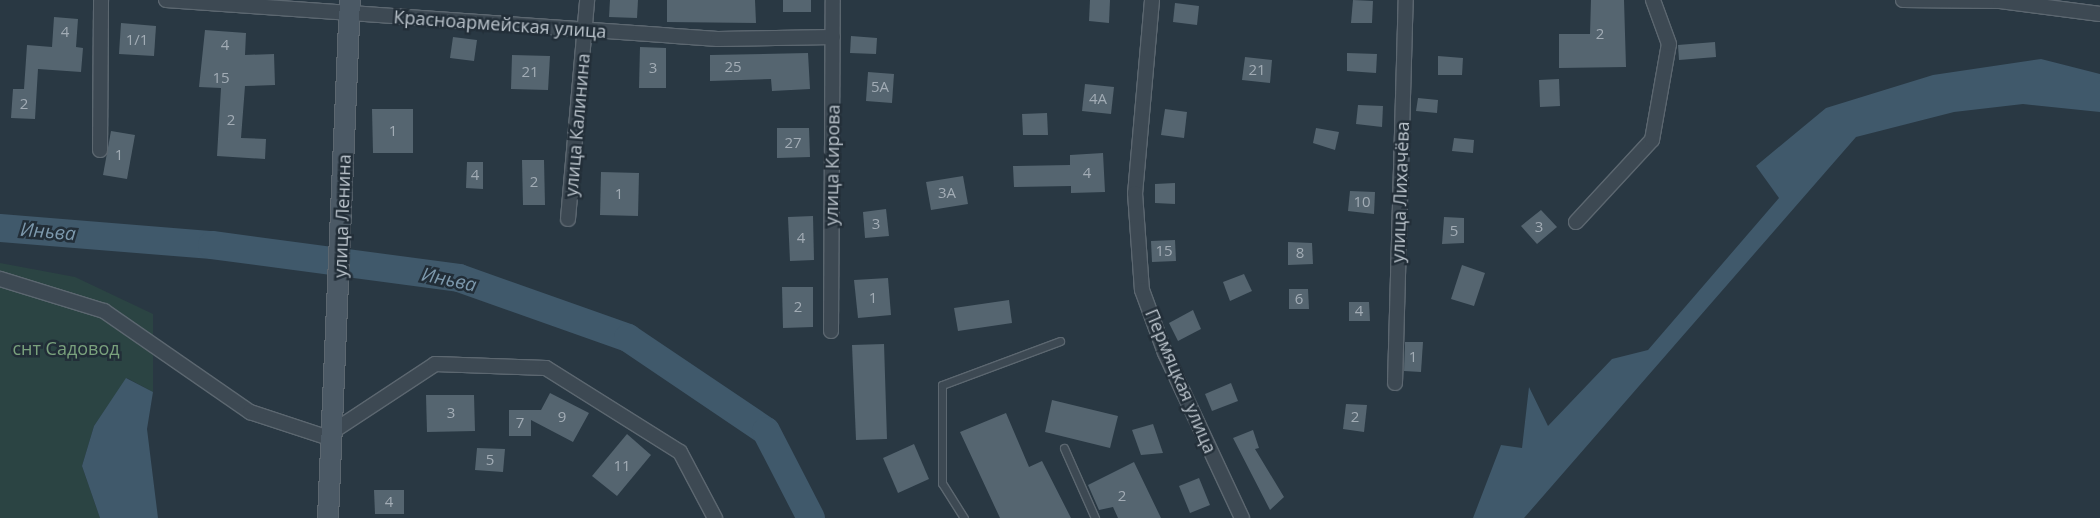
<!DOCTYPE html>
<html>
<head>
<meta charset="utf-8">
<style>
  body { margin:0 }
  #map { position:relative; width:2100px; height:518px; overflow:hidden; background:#293843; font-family:"Open Sans",sans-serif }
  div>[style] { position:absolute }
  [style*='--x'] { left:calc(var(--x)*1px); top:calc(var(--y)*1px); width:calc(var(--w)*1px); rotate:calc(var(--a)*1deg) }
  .green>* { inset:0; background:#2b4443 }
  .water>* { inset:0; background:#40596b }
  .river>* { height:28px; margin:-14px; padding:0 14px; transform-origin:14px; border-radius:14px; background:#40596b }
  .building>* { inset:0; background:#556570 }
  .roads { filter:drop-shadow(1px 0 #5c6770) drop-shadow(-1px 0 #5c6770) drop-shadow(0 1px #5c6770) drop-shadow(0 -1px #5c6770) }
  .lane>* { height:7px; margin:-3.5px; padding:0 3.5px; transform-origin:3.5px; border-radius:3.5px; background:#3d4953 }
  .street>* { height:14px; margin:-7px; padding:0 7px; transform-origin:7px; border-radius:7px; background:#3d4953 }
  .secondary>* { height:20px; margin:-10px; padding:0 10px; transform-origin:10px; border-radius:10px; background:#4b5965 }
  span { translate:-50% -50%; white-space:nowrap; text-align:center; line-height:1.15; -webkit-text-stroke:5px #222e38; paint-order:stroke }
  .number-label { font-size:15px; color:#a2acb5 }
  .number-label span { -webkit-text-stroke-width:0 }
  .street-label { font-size:18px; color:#bbc4cc }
  .park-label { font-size:18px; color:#7aa17d }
  .water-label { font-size:19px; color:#7d99ad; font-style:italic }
</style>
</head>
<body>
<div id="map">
  <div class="green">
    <i style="clip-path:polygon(0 263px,75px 277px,153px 314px,153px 392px,127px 378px,94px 426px,82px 466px,100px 518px,0 518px)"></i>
  </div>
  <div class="water">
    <i style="clip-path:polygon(2041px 59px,2100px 74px,2100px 112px,2023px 104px,1954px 112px,1856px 137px,1524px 518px,1473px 518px,1501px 445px,1522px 448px,1529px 387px,1548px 426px,1612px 359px,1648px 350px,1779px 198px,1756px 166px,1826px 108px,1933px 75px)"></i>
    <i style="clip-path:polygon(126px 378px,153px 392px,147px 429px,158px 518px,100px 518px,82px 466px,94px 426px)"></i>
  </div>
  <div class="river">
    <i style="--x:0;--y:228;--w:213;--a:4.6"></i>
    <i style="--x:212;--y:245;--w:249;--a:7.6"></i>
    <i style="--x:459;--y:278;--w:179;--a:19.5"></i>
    <i style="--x:628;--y:338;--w:166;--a:34"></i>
    <i style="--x:766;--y:431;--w:98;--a:62.7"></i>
  </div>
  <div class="building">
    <i style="clip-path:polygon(610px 0,638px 0,637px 18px,609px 17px)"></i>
    <i style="clip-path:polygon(667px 0,755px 0,756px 23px,667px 22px)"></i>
    <i style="clip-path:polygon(783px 0,811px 0,811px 12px,783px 12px)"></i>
    <i style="clip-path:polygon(1090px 0,1110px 0,1109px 23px,1089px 21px)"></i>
    <i style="clip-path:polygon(1353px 0,1373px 1px,1372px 23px,1351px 23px)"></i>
    <i style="clip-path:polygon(1591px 0,1624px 0,1626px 67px,1559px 68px,1559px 34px,1590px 34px)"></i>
    <i style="clip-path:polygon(1175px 3px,1199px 6px,1197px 25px,1173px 22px)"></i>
    <i style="clip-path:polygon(54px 17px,78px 19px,76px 47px,83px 48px,81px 72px,38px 69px,35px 119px,11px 118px,13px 89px,24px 89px,27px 45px,52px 47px)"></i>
    <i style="clip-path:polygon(121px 23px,156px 26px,154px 56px,119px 54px)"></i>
    <i style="clip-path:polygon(205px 30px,246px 33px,245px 55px,274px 54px,275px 85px,245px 86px,241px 138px,266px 139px,265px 159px,217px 156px,221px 88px,199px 87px)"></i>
    <i style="clip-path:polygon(851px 36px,877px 38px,876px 54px,850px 53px)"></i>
    <i style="clip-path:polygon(453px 37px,477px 40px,474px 61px,450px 58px)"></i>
    <i style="clip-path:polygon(1715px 42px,1716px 57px,1679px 60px,1678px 45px)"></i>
    <i style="clip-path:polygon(640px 47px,666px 48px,666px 88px,639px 88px)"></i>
    <i style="clip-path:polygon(808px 53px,810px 89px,772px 91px,771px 79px,710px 81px,710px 55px)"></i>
    <i style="clip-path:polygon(1347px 53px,1377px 54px,1376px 73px,1347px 71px)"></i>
    <i style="clip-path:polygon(512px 55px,550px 56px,548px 90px,511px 89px)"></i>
    <i style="clip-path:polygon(1438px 56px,1463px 58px,1462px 75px,1438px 75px)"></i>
    <i style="clip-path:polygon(1245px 57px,1272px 60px,1270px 83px,1242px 80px)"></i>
    <i style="clip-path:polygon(868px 72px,894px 74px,892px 103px,866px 101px)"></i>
    <i style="clip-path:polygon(1559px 79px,1560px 106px,1540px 107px,1539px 80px)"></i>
    <i style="clip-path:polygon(1085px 84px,1114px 87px,1111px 114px,1082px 111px)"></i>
    <i style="clip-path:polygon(1418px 98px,1438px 100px,1437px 113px,1416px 111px)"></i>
    <i style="clip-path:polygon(1358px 105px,1383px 106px,1382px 127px,1356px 124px)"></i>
    <i style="clip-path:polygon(372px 109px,413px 109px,413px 153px,373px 153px)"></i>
    <i style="clip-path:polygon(1165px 109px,1187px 112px,1184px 138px,1161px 135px)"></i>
    <i style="clip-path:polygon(1047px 113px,1048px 135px,1023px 135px,1022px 114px)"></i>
    <i style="clip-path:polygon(777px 128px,809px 128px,810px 157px,777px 158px)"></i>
    <i style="clip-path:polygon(1316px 128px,1339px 132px,1335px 150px,1313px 143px)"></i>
    <i style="clip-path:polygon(111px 131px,135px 135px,127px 179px,103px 175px)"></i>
    <i style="clip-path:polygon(1454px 138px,1474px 140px,1473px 153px,1452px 151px)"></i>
    <i style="clip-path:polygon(1103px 153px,1105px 192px,1071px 193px,1071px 186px,1014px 187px,1013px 166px,1070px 165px,1070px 155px)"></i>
    <i style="clip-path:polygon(522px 160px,544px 160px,545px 205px,523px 205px)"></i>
    <i style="clip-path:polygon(467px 162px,483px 162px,483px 189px,466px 188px)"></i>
    <i style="clip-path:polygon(601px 172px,639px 173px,638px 216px,600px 215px)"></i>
    <i style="clip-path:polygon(963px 176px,968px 204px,931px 210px,926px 182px)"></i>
    <i style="clip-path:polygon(1175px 183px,1175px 204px,1155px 203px,1155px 184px)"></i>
    <i style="clip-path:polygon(1350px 191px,1375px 192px,1374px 214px,1348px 211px)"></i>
    <i style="clip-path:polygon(886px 209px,889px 236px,865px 238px,863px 212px)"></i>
    <i style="clip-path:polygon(1541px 210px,1557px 227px,1537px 244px,1521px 226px)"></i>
    <i style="clip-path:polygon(813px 216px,814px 260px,790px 261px,788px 217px)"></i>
    <i style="clip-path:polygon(1444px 217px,1464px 218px,1464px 243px,1442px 244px)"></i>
    <i style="clip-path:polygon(1175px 240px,1176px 261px,1152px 262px,1151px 241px)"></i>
    <i style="clip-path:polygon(1288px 242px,1312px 243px,1313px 264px,1288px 265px)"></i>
    <i style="clip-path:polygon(1462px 265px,1485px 273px,1474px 306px,1451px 299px)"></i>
    <i style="clip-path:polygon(1244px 274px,1252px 291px,1230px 301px,1223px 282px)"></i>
    <i style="clip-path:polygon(888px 278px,891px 315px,858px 318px,854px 280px)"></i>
    <i style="clip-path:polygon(782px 287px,813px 287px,813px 327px,783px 328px)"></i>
    <i style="clip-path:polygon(1289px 289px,1308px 289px,1309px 309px,1289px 309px)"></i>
    <i style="clip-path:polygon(1009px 300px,1012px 323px,958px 331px,954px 308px)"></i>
    <i style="clip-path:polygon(1349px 302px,1369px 302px,1370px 321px,1349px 321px)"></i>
    <i style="clip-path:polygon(1193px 310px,1201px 329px,1178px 341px,1169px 323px)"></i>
    <i style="clip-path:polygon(1405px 342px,1423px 342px,1421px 372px,1404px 371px)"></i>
    <i style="clip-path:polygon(884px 344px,887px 439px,856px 440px,852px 345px)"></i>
    <i style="clip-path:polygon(1231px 383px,1238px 401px,1212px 411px,1205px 394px)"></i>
    <i style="clip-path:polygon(550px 393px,589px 413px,573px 442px,531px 420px,531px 436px,509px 436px,509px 410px,541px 410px)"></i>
    <i style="clip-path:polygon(426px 395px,474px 395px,475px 431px,427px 432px)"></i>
    <i style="clip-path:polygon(1052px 400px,1118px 416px,1110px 448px,1045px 432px)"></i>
    <i style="clip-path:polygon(1346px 404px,1367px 405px,1364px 432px,1343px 429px)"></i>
    <i style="clip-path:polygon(1006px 413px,1029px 467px,1042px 461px,1071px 518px,1000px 518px,960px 432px)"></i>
    <i style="clip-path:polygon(1153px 424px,1163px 453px,1141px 455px,1132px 430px)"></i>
    <i style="clip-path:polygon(1253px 430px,1259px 448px,1255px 449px,1284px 497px,1270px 510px,1233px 438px)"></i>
    <i style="clip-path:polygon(627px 434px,651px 455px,617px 496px,592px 476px)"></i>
    <i style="clip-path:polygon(914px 444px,929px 479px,898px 493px,883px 458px)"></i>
    <i style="clip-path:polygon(477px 448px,505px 449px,503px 472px,475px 470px)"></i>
    <i style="clip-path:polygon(1134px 462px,1161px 518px,1118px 518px,1113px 507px,1099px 510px,1088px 485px)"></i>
    <i style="clip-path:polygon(1199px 478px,1210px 505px,1190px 513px,1179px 486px)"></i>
    <i style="clip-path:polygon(374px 490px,404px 490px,404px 514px,375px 514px)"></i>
  </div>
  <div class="roads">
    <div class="lane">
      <i style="--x:1064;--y:448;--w:77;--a:66.1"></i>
      <i style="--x:964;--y:518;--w:41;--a:-122.2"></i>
      <i style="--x:942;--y:483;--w:98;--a:-90"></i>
      <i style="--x:942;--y:385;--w:126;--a:-20.4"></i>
    </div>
    <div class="street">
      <i style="--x:166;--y:0;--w:553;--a:4.04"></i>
      <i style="--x:718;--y:39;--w:115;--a:-1"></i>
      <i style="--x:1152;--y:0;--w:194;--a:95"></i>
      <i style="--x:1135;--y:193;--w:97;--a:85.9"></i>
      <i style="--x:1142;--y:290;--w:67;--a:69.9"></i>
      <i style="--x:1165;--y:353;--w:182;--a:65"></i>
      <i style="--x:1903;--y:0;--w:97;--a:0.6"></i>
      <i style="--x:2000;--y:1;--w:101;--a:7.4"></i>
      <i style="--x:100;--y:150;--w:150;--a:-89.6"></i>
      <i style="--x:568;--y:219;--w:220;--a:-85"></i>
      <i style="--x:1576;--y:222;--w:112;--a:-47.2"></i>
      <i style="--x:1652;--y:140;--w:97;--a:-80"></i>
      <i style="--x:1669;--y:44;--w:47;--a:-110"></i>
      <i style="--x:0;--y:279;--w:109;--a:17.1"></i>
      <i style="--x:104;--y:311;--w:178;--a:34.7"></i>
      <i style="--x:250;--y:412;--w:86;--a:18.2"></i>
      <i style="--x:831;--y:331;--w:331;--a:-89.7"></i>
      <i style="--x:1395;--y:383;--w:383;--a:-88.4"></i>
      <i style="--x:332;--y:432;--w:123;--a:-33.4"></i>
      <i style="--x:435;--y:364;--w:111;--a:2.1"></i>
      <i style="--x:546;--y:368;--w:158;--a:32.1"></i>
      <i style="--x:680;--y:452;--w:75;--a:62.1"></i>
    </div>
    <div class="secondary">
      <i style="--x:328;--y:518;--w:518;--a:-87.57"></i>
    </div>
  </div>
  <div class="number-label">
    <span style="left:65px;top:32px">4</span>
    <span style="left:1600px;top:34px">2</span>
    <span style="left:137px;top:40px">1/1</span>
    <span style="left:225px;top:45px">4</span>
    <span style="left:733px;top:67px">25</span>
    <span style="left:653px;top:68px">3</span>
    <span style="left:1257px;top:70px">21</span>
    <span style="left:530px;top:72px">21</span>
    <span style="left:221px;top:78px">15</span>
    <span style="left:880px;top:87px">5А</span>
    <span style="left:1098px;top:99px">4А</span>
    <span style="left:24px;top:104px">2</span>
    <span style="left:231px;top:120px">2</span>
    <span style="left:393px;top:131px">1</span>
    <span style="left:793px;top:143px">27</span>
    <span style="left:119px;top:155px">1</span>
    <span style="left:1087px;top:173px">4</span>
    <span style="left:475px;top:175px">4</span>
    <span style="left:534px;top:182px">2</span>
    <span style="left:947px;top:193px">3А</span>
    <span style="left:619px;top:194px">1</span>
    <span style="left:1362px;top:202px">10</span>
    <span style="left:876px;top:224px">3</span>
    <span style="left:1539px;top:227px">3</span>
    <span style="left:1454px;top:231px">5</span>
    <span style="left:801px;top:238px">4</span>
    <span style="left:1164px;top:251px">15</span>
    <span style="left:1300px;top:253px">8</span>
    <span style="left:873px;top:298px">1</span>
    <span style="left:1299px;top:299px">6</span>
    <span style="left:798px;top:307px">2</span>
    <span style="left:1359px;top:311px">4</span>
    <span style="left:1413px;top:357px">1</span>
    <span style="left:451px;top:413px">3</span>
    <span style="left:562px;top:417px">9</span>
    <span style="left:1355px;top:417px">2</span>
    <span style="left:520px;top:423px">7</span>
    <span style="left:490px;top:460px">5</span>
    <span style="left:622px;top:466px">11</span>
    <span style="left:1122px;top:496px">2</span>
    <span style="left:389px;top:502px">4</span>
  </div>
  <div class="street-label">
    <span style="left:500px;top:24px;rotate:4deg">Красноармейская улица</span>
    <span style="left:577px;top:125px;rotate:-85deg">улица Калинина</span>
    <span style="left:832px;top:165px;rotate:-89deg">улица Кирова</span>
    <span style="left:1400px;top:192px;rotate:-88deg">улица Лихачёва</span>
    <span style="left:342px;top:216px;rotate:-88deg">улица Ленина</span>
    <span style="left:1181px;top:381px;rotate:67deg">Пермяцкая улица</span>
  </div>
  <div class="park-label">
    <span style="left:66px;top:348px">снт Садовод</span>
  </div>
  <div class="water-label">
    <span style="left:48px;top:232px;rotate:5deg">Иньва</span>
    <span style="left:449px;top:280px;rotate:12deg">Иньва</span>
  </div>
</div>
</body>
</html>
